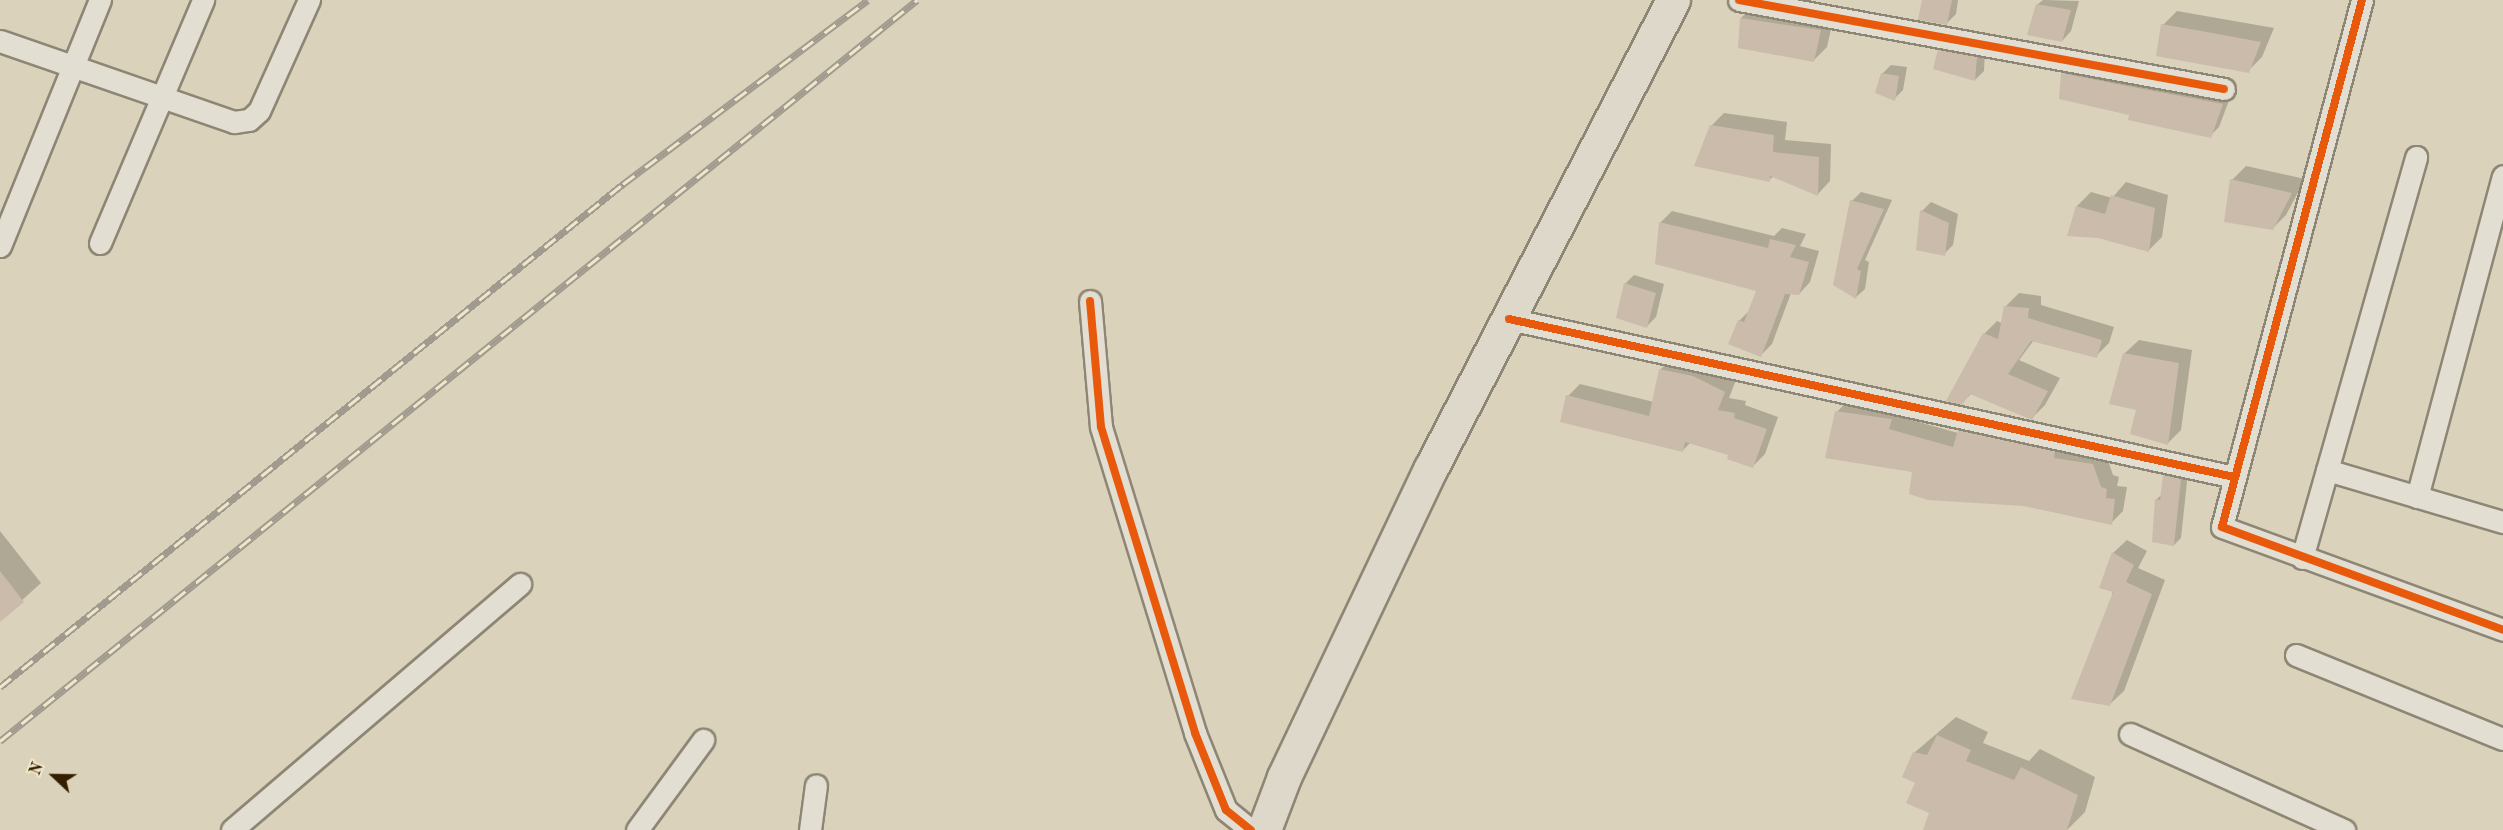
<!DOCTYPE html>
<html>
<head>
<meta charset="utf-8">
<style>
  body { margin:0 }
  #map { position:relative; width:2503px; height:830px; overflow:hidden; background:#dad2ba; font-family:"Old Standard TT",serif }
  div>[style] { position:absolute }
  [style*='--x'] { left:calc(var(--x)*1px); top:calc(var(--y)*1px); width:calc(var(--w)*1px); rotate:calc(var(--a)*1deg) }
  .shadow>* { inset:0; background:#0003 }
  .building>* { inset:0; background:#cabbab }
  .roads { filter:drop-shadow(2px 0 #8e8675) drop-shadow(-2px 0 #8e8675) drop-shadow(0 2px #8e8675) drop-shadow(0 -2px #8e8675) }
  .minor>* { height:21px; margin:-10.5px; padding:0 10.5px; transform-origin:10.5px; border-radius:10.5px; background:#e2ded2 }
  .primary>* { height:33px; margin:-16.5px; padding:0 16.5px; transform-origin:16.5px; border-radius:16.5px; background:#ddd8ca }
  .rail>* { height:7px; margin-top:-3.5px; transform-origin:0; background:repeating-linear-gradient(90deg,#f0e6c9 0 14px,#a19b8f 0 28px); box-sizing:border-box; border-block:2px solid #a19b8f }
  .cycleway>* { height:8px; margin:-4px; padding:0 4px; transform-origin:4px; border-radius:4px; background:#e8590c }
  span { translate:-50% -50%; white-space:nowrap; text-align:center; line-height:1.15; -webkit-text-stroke:4.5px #f0e6c9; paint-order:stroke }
  .north { position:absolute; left:24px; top:746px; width:60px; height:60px; -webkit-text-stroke:4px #f0e6c9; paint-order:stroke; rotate:292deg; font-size:16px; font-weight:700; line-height:24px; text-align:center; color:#341e00 }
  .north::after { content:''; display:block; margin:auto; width:21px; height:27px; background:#341e00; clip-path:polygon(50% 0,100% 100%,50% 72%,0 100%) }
</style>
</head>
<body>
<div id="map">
  <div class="shadow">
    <i style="clip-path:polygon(1923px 0,1958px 0,1956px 14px,1946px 24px)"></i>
    <i style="clip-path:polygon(2043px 0,2079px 1px,2071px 31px,2062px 41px,2037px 5px)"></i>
    <i style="clip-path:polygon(1755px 5px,1834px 16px,1827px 47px,1813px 61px,1741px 18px)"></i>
    <i style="clip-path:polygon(2177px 11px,2274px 28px,2262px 57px,2248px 71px,2163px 25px)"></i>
    <i style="clip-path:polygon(1948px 41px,1985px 48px,1984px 71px,1975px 80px,1939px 50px)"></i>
    <i style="clip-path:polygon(2072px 64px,2231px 95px,2219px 127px,2210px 136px,2131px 114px,2063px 73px)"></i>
    <i style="clip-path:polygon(1891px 65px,1907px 67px,1903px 90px,1894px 99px,1882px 74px)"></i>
    <i style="clip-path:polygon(1724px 113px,1787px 122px,1785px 140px,1831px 144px,1830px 181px,1818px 194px,1774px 176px,1769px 180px,1711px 126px)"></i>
    <i style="clip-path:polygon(2246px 166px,2305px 179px,2286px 215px,2272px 229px,2232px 180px)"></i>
    <i style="clip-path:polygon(2126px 182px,2168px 195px,2162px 237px,2149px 250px,2099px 237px,2069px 235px,2077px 206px,2091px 192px,2112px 198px)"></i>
    <i style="clip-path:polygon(1861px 192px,1892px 200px,1865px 260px,1869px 262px,1865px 289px,1856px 297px,1852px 201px)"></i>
    <i style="clip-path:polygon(1931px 202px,1958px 214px,1953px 245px,1944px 254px,1922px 211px)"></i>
    <i style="clip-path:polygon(1672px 211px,1774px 236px,1782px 228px,1806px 234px,1800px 246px,1819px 251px,1810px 282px,1799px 294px,1791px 293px,1772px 344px,1761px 355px,1739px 321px,1750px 310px,1758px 290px,1656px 262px,1661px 222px)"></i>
    <i style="clip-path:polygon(1634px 275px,1664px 284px,1656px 317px,1647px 326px,1625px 284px)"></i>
    <i style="clip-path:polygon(2019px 293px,2041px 296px,2041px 305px,2114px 327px,2109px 343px,2096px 356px,2034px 340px,2019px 360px,2060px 378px,2045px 405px,2032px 418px,1972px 393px,1962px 403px,1984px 334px,1997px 321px,2002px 323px,2006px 306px)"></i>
    <i style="clip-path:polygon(2139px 340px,2192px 350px,2181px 430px,2167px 444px,2138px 409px,2125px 353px)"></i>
    <i style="clip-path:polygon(1673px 357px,1706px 365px,1736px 380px,1729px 398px,1746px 401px,1745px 405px,1778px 417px,1765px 454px,1753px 466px,1730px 454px,1691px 442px,1682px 451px,1568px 396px,1580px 384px,1654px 402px,1660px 370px)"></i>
    <i style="clip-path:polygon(1849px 399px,1903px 408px,1901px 417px,1958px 433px,1971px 418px,2105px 452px,2113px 475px,2119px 477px,2117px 486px,2127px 487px,2123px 511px,2111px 523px,1914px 471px,1837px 412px)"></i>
    <i style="clip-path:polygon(2172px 468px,2188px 472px,2181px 538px,2174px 545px,2156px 500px,2163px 493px,2165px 475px)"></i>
    <i style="clip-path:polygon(0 531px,41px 583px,0 620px)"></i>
    <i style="clip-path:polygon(2127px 540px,2147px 551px,2138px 568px,2165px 580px,2124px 691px,2110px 704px,2113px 553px)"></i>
    <i style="clip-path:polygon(1956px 717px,1988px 732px,1983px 743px,2029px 761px,2040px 749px,2095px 777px,2085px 812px,2067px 830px,1924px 830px,1931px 812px,1917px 782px,1914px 753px)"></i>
  </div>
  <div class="building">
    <i style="clip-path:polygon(1922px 0,1952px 0,1947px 25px,1918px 20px)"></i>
    <i style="clip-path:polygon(2036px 4px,2071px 10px,2062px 42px,2027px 35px)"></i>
    <i style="clip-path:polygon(1740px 18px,1821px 30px,1814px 62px,1738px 48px)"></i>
    <i style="clip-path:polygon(2161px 24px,2207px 32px,2261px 42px,2249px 73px,2156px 56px)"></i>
    <i style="clip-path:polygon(1938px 49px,1977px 57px,1975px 81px,1933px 69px)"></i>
    <i style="clip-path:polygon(1881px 73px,1899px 76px,1895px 101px,1875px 93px)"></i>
    <i style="clip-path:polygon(2061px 73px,2122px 85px,2223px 104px,2211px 138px,2128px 120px,2129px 115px,2059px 99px)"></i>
    <i style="clip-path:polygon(1710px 125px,1774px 135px,1773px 152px,1819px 157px,1818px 196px,1770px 176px,1770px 182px,1694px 166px)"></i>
    <i style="clip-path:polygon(2230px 179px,2292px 193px,2273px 230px,2224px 222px)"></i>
    <i style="clip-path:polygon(2111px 195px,2155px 208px,2149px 252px,2098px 238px,2067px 236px,2076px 206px,2105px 214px)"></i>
    <i style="clip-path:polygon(1850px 200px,1884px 209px,1857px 269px,1861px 271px,1856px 299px,1833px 285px)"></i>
    <i style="clip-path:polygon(1920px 210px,1949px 223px,1945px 256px,1916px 250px)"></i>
    <i style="clip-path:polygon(1659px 222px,1768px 248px,1770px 239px,1796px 245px,1790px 257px,1809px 262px,1799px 295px,1785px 294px,1761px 357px,1728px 344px,1738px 320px,1744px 322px,1756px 291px,1655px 264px)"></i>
    <i style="clip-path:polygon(1624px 283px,1656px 293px,1647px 328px,1616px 318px)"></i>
    <i style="clip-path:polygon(2004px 306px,2029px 308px,2028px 318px,2102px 340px,2097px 358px,2031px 341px,2008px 374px,2048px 391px,2032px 420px,1970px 394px,1962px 405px,1946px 401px,1983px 333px,1998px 339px)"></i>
    <i style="clip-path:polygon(2123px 353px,2179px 363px,2168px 445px,2130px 434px,2136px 410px,2109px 404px)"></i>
    <i style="clip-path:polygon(1659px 369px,1693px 376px,1725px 392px,1718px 410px,1735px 413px,1734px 418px,1767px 429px,1753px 468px,1727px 459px,1728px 455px,1685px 442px,1683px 452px,1560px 422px,1566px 395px,1649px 416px)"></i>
    <i style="clip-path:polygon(1835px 411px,1892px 419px,1889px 429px,1953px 447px,1958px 430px,2055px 451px,2054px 458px,2093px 464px,2101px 487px,2107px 489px,2106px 498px,2115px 499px,2112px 525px,2024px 506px,1928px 500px,1909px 494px,1912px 472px,1825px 458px)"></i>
    <i style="clip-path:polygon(2163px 475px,2181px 479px,2174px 546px,2152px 542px,2155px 499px,2160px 500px)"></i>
    <i style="clip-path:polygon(2112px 552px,2134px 565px,2126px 582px,2152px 594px,2110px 706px,2071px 699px,2113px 592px,2099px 588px)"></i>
    <i style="clip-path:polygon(0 571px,24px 602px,0 622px)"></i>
    <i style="clip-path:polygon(1937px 735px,1971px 750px,1966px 761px,2014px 780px,2021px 767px,2078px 795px,2067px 830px,1923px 830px,1929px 813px,1906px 803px,1915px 783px,1902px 777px,1913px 752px,1927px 755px)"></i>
  </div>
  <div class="roads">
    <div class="minor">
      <i style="--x:1739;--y:0;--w:493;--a:10.4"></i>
      <i style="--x:2362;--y:0;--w:545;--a:104.88"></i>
      <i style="--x:2222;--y:527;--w:299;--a:20.1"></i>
      <i style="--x:0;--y:41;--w:248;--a:19.1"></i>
      <i style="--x:234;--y:122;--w:15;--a:-8"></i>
      <i style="--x:249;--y:120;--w:13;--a:-42"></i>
      <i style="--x:259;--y:111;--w:122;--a:-65.8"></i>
      <i style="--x:100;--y:243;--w:264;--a:-67"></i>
      <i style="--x:0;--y:246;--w:266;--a:-67.9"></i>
      <i style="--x:1090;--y:301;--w:126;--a:85"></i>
      <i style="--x:1101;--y:427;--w:320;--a:72.9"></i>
      <i style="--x:1195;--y:733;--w:83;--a:68.1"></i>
      <i style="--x:1226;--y:810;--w:32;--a:39"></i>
      <i style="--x:1509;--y:319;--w:742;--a:12.29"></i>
      <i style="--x:2327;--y:470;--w:184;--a:16.5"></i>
      <i style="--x:2417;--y:497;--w:332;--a:-75"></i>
      <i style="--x:2302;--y:558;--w:417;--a:-74.1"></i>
      <i style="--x:2296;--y:655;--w:223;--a:22.1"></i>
      <i style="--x:2130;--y:734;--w:235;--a:24.2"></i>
      <i style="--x:232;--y:830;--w:379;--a:-40.5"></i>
      <i style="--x:637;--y:830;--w:112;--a:-53.7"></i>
      <i style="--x:810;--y:830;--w:45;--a:-82.4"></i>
    </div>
    <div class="primary">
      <i style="--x:1264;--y:830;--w:57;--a:-69.3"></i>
      <i style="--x:1284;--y:777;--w:342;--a:-64.6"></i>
      <i style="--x:1431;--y:468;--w:527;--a:-62.66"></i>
    </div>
  </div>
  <div class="rail">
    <i style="--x:0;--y:687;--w:801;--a:-38.92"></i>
    <i style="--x:623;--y:184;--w:306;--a:-36.9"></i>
    <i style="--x:0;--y:741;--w:1179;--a:-38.94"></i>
  </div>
  <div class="cycleway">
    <i style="--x:1739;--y:0;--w:493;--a:10.4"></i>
    <i style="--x:2362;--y:0;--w:545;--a:104.88"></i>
    <i style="--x:2222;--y:527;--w:299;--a:20.1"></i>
    <i style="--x:1090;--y:301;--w:126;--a:85"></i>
    <i style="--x:1101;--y:427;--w:320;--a:72.9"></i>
    <i style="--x:1195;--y:733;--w:83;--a:68.1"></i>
    <i style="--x:1226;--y:810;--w:32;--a:39"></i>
    <i style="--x:1509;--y:319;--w:742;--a:12.29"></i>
  </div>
  <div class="north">N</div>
</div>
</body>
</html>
